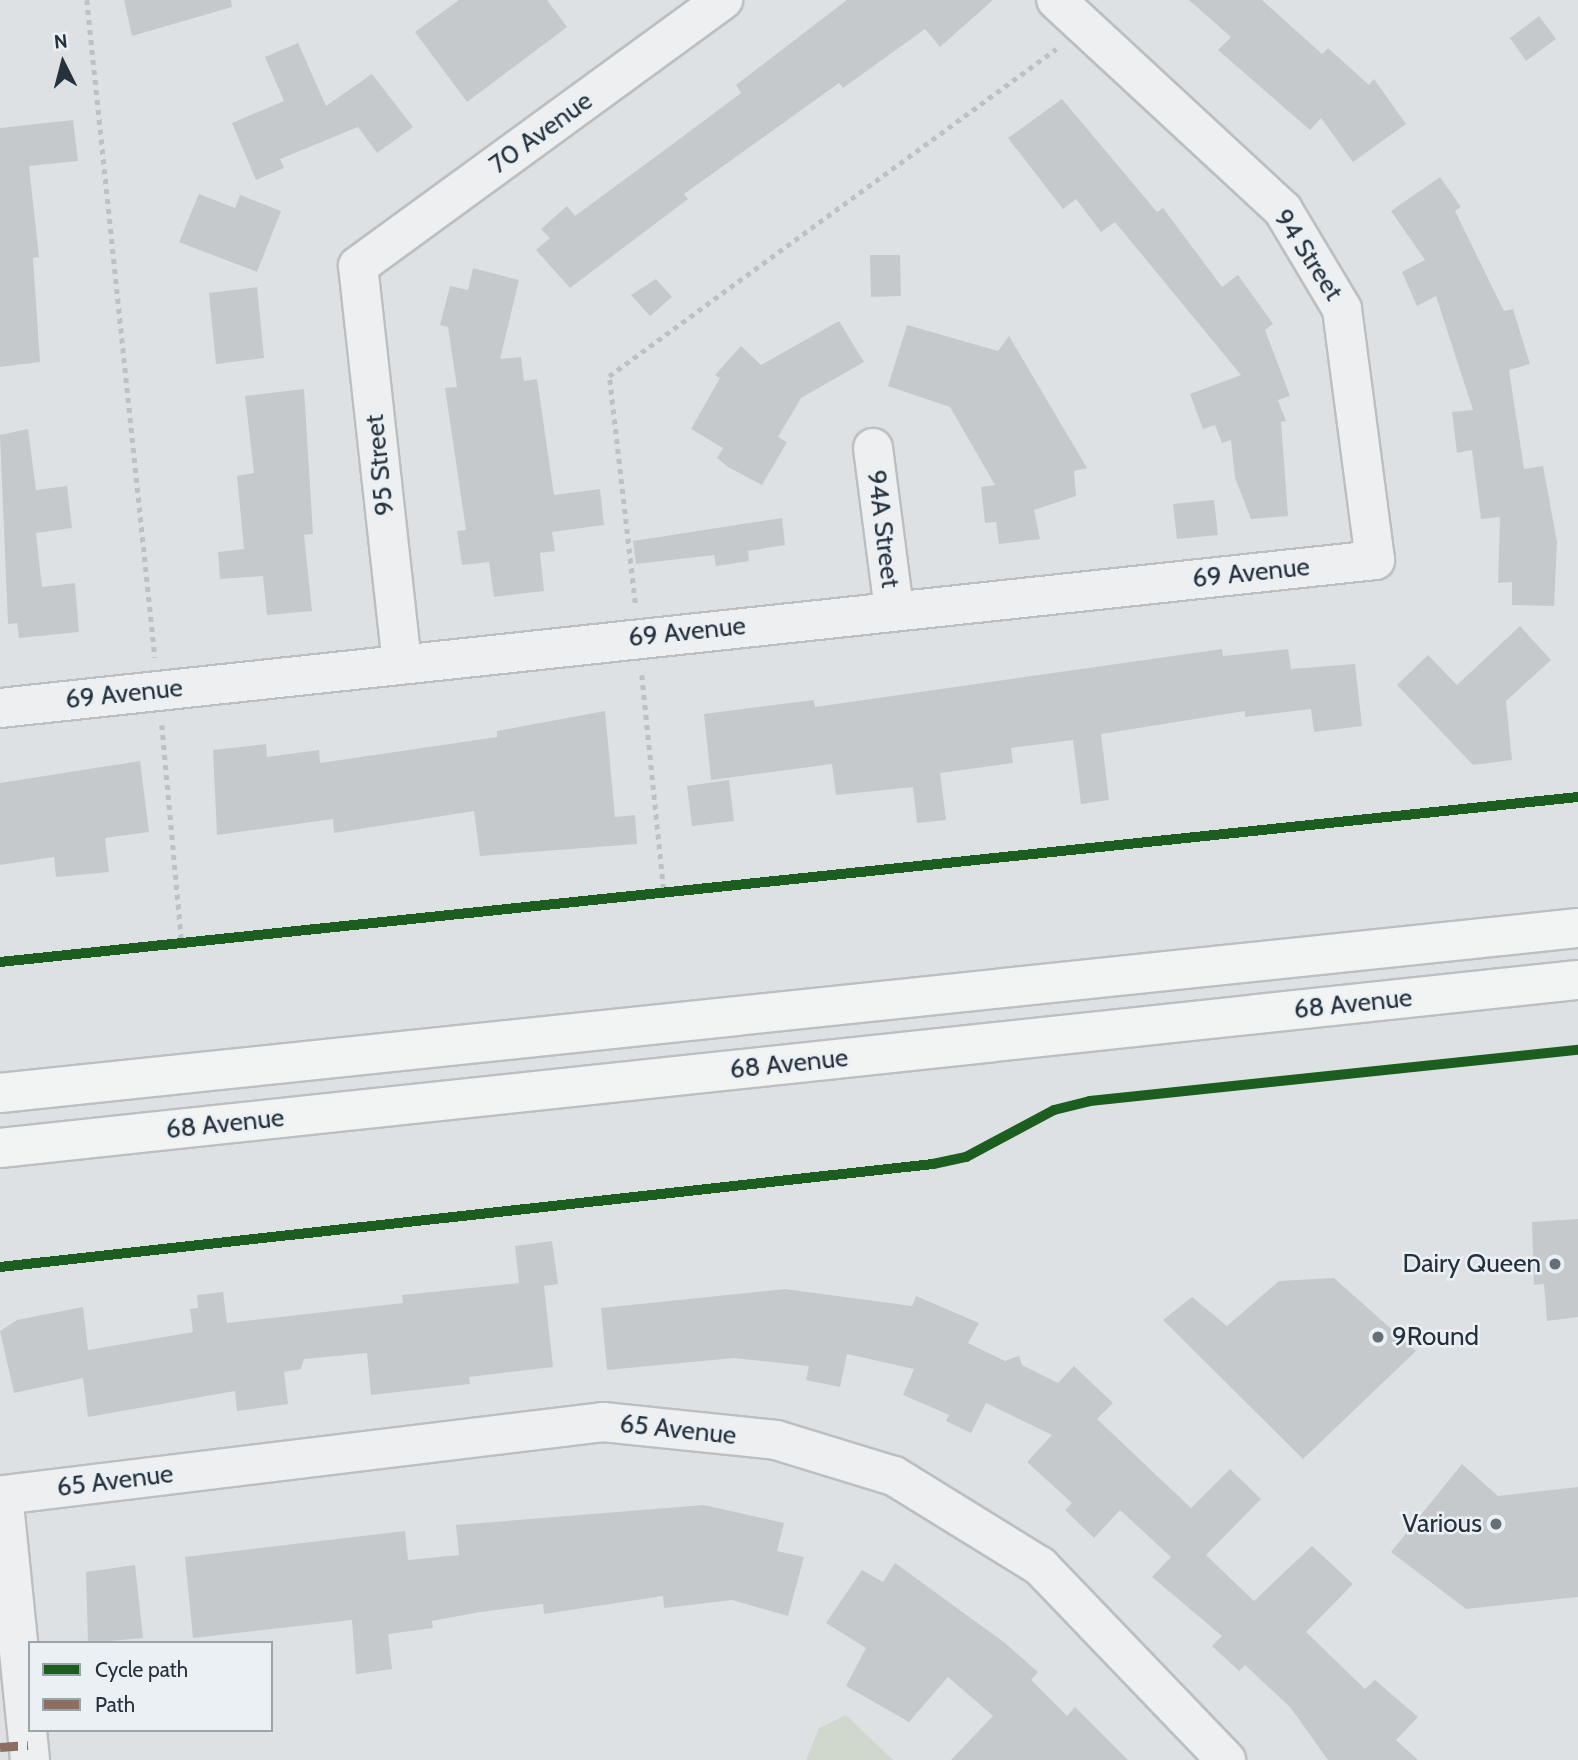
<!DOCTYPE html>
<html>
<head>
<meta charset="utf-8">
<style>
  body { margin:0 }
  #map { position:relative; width:1578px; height:1760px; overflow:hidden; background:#dee1e3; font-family:Cabin,sans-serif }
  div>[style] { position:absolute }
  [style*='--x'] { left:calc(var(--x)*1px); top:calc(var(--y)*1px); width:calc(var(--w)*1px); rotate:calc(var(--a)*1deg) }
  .green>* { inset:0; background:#d0d8ce }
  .building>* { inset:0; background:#c6c9cc }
  .path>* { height:4.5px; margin-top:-2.25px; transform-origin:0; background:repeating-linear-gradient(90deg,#bdc1c3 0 5px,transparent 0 10px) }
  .roads { filter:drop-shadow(2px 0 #bcbfc1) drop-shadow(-2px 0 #bcbfc1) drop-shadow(0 2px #bcbfc1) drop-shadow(0 -2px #bcbfc1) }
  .minor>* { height:38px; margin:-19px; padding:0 19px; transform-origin:19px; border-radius:19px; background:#edeff0 }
  .major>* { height:38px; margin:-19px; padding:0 19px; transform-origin:19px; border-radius:19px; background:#f2f4f4 }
  .quiet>* { height:9px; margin-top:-4.5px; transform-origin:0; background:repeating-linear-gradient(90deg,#8d6e63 0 18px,transparent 0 27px) }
  .cycleway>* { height:10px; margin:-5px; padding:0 5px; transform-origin:5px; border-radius:5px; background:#1b5e20 }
  .dots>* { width:19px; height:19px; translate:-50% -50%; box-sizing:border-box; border:4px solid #eaf0f4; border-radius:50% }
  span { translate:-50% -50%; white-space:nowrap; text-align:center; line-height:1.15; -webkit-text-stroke:5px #eaf0f4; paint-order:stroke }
  .street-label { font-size:26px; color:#25313c }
  .poi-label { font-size:26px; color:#25313c }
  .right { translate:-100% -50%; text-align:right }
  .left { translate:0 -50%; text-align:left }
  .legend { position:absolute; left:28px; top:1641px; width:245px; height:91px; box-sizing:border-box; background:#eaf0f4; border:2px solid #9ba4aa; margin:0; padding:9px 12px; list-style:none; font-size:21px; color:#25313c }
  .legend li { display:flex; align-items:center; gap:14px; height:35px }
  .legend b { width:35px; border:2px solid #9ba4aa }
  .north { position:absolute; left:28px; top:28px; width:70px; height:70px; -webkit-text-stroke:5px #eaf0f4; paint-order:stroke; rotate:354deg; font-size:19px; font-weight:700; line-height:28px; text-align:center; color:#25313c }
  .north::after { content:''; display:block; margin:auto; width:24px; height:32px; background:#25313c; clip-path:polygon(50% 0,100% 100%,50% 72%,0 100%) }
</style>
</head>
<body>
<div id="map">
  <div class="green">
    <i style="clip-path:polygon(846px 1715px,893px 1760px,806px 1760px,819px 1728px)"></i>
  </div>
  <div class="building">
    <i style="clip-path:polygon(124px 0,231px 0,232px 7px,132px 36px)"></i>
    <i style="clip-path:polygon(459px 0,547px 0,567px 27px,467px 102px,415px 32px)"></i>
    <i style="clip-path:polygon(847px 0,993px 0,940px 47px,925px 29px,843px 88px,839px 83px,684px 194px,688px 199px,570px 288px,536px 250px,550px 238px,541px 229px,567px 206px,575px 216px,670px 146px,741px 93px,736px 85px)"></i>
    <i style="clip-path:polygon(1189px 0,1262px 0,1322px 54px,1328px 48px,1369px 85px,1374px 79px,1406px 124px,1353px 162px,1321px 118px,1310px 130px,1218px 50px,1231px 37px)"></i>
    <i style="clip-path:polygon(1539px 16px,1556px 39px,1526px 61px,1510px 38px)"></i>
    <i style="clip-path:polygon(298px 43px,326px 106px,372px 74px,413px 127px,377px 153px,358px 127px,280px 159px,284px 168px,256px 180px,232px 123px,284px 101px,265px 57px)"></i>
    <i style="clip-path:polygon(1062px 99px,1157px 212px,1163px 208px,1222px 287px,1238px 275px,1273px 324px,1265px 330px,1290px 396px,1278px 400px,1286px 421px,1281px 422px,1288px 516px,1251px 519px,1235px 478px,1231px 440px,1222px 443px,1215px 425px,1203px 429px,1190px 394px,1241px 375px,1115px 222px,1101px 232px,1076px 199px,1063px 209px,1008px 138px)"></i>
    <i style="clip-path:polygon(73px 120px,78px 161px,29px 166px,39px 257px,33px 258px,40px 362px,0 367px,0 128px)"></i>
    <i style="clip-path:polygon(1440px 177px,1461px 207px,1455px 211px,1504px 311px,1513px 309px,1530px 364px,1509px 370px,1524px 469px,1543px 466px,1557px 542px,1554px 606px,1512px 605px,1512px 582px,1498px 583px,1500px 517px,1481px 519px,1472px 450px,1457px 453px,1452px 412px,1473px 410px,1436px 296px,1417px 306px,1402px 272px,1425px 260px,1391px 211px)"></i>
    <i style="clip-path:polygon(199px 194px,235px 208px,240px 195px,281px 211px,257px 272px,179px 242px)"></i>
    <i style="clip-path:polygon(870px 255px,900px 255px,901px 296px,871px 297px)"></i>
    <i style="clip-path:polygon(473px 268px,519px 280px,500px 359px,521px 357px,524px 381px,537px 379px,554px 495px,600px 489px,604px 525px,552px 532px,555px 551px,540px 553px,544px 591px,494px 597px,489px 562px,462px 565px,457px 531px,466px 530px,445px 388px,457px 387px,448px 327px,440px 325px,450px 286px,468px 290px)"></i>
    <i style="clip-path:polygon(656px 279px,672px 297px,650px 316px,631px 295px)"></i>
    <i style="clip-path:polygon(257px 287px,264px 358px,216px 364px,209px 293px)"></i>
    <i style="clip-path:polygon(839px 321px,864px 362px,801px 398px,778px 437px,787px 442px,762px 485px,728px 467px,717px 458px,723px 448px,691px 429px,720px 378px,715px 375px,741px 346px,761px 365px)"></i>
    <i style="clip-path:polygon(907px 325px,998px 351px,1009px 336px,1087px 468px,1074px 471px,1076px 496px,1034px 510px,1040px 539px,999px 544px,996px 522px,985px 523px,981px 487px,995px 485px,950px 407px,888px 386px)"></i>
    <i style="clip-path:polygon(304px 389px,313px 534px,304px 535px,312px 611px,267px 615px,263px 576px,220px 579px,218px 552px,244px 549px,237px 476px,254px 473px,245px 396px)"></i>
    <i style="clip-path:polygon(28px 429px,36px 490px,67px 486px,72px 528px,36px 533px,42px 587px,75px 583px,79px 632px,19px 638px,17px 623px,8px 624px,0 435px)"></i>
    <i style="clip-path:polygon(1214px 500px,1218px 535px,1177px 539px,1173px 504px)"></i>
    <i style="clip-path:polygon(782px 518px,785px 545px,748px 551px,749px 561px,716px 566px,714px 555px,636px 564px,633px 541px)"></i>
    <i style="clip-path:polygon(1520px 626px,1551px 660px,1506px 701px,1512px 760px,1473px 765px,1397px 685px,1428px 655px,1457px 685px)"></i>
    <i style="clip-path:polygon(1222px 649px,1223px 656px,1288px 649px,1291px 669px,1355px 664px,1362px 726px,1314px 732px,1311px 709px,1245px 717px,1245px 711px,1101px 734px,1109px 800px,1081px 804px,1073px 740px,1011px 748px,1013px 763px,940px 773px,946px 820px,917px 823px,913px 787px,836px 795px,832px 764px,711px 780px,704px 714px,814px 700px,815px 707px)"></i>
    <i style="clip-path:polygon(605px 711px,615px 817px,635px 815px,637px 844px,480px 856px,474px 811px,334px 833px,333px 819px,217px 835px,213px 750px,266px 744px,267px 757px,319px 750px,320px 763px,497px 737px,497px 731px)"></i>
    <i style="clip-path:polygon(140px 761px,149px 832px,105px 838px,109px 872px,56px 877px,54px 857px,0 865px,0 783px)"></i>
    <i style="clip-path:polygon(729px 780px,734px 821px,692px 826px,687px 786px)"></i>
    <i style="clip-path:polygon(1578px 1219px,1578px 1317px,1547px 1321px,1544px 1284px,1534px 1285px,1532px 1222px)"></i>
    <i style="clip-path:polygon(552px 1241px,558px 1284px,544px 1286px,553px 1367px,469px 1377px,470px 1384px,371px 1395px,367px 1353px,304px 1359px,301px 1369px,284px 1372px,288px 1404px,237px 1411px,235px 1391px,88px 1417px,83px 1378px,14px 1393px,0 1331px,17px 1320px,83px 1307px,88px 1350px,193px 1332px,190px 1309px,198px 1308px,197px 1295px,223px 1292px,227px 1323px,403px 1303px,402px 1295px,519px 1283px,515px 1246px)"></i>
    <i style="clip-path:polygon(1334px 1278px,1416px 1351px,1303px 1459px,1163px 1320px,1192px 1297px,1227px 1326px,1279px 1281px)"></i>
    <i style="clip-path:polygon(785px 1289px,912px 1306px,916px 1296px,979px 1323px,968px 1343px,1005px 1361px,1019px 1356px,1022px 1365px,1058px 1383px,1074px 1366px,1113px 1403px,1097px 1419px,1191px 1508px,1230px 1469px,1261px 1499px,1206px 1555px,1254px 1601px,1312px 1546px,1353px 1584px,1306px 1632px,1365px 1689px,1375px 1680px,1418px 1717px,1396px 1740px,1418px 1760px,1328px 1760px,1290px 1707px,1245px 1665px,1239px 1671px,1212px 1646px,1222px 1636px,1152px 1577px,1171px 1557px,1120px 1510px,1094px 1538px,1065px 1510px,1072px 1503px,1027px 1462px,1052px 1435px,986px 1403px,971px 1433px,946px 1421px,949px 1415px,903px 1395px,914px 1369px,847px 1354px,840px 1387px,806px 1380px,809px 1366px,734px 1358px,607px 1370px,601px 1308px)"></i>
    <i style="clip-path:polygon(1462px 1464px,1498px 1496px,1578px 1487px,1578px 1597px,1466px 1609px,1391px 1552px)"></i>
    <i style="clip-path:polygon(704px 1505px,784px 1523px,777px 1551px,804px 1557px,788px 1616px,732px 1600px,664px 1608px,663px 1596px,544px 1614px,543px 1604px,480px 1612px,432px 1621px,433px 1628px,388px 1634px,392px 1669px,356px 1674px,352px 1620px,193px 1638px,185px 1557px,405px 1531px,408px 1560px,459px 1555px,456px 1525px)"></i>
    <i style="clip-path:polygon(895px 1563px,1005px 1643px,1038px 1672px,1031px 1680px,1067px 1716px,1075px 1707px,1128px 1760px,951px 1760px,993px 1716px,948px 1677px,909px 1722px,846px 1686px,866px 1648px,826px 1623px,862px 1570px,883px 1582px)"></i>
    <i style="clip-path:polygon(135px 1565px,143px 1638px,88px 1643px,86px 1572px)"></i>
  </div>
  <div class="path">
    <i style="--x:87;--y:0;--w:661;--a:84.09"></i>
    <i style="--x:635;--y:603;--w:228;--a:-96.5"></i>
    <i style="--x:609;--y:376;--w:554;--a:-36.19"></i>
    <i style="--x:642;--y:675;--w:219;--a:84.2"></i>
    <i style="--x:162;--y:725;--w:219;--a:84.8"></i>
  </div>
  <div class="roads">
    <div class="minor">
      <i style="--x:873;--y:448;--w:163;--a:82.6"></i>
      <i style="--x:402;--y:664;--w:400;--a:-96.3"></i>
      <i style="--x:358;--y:266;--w:452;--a:-36.1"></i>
      <i style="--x:0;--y:708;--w:1383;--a:-6.14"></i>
      <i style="--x:1375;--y:560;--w:253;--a:-97.5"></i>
      <i style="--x:1342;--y:309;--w:115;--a:-120.8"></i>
      <i style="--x:1283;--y:210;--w:309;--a:-137.2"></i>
      <i style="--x:30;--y:1760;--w:266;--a:-95.8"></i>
      <i style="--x:3;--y:1495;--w:604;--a:-6.94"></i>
      <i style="--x:603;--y:1422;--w:174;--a:5.9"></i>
      <i style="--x:776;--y:1440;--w:123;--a:17"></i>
      <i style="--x:894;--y:1476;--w:172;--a:31.7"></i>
      <i style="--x:1040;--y:1566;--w:269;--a:46.2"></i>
    </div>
    <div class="major">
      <i style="--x:0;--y:1093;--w:1587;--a:-5.97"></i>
      <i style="--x:0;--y:1148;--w:1587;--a:-6.08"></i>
    </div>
  </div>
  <div class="quiet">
    <i style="--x:0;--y:1747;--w:28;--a:-4"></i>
  </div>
  <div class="cycleway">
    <i style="--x:0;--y:962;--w:1587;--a:-5.97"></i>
    <i style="--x:0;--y:1267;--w:939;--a:-6.3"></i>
    <i style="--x:933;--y:1164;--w:34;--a:-12"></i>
    <i style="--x:966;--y:1157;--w:100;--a:-28.1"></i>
    <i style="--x:1054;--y:1110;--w:37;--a:-14"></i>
    <i style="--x:1090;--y:1101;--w:491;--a:-6"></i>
  </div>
  <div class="dots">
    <i style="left:1555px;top:1264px;background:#666f76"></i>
    <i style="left:1378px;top:1337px;background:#666f76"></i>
    <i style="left:1496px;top:1524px;background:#666f76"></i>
  </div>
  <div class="street-label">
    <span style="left:541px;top:133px;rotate:-36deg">70 Avenue</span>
    <span style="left:1308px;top:255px;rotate:57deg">94 Street</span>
    <span style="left:380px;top:465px;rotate:-96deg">95 Street</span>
    <span style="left:883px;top:529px;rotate:83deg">94A Street</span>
    <span style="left:1251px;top:573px;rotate:-6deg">69 Avenue</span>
    <span style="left:687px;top:632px;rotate:-6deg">69 Avenue</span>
    <span style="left:124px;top:694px;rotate:-6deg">69 Avenue</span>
    <span style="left:1353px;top:1004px;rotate:-6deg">68 Avenue</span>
    <span style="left:789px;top:1064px;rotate:-6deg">68 Avenue</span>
    <span style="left:225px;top:1124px;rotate:-6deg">68 Avenue</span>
    <span style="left:678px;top:1430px;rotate:6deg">65 Avenue</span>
    <span style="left:115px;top:1481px;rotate:-7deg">65 Avenue</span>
  </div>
  <div class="poi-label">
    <span class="right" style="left:1541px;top:1264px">Dairy Queen</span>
    <span class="left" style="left:1392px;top:1337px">9Round</span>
    <span class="right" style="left:1482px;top:1524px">Various</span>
  </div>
  <ul class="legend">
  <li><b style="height:9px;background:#1b5e20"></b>Cycle path</li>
  <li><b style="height:9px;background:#8d6e63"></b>Path</li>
  </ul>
  <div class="north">N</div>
</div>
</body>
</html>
